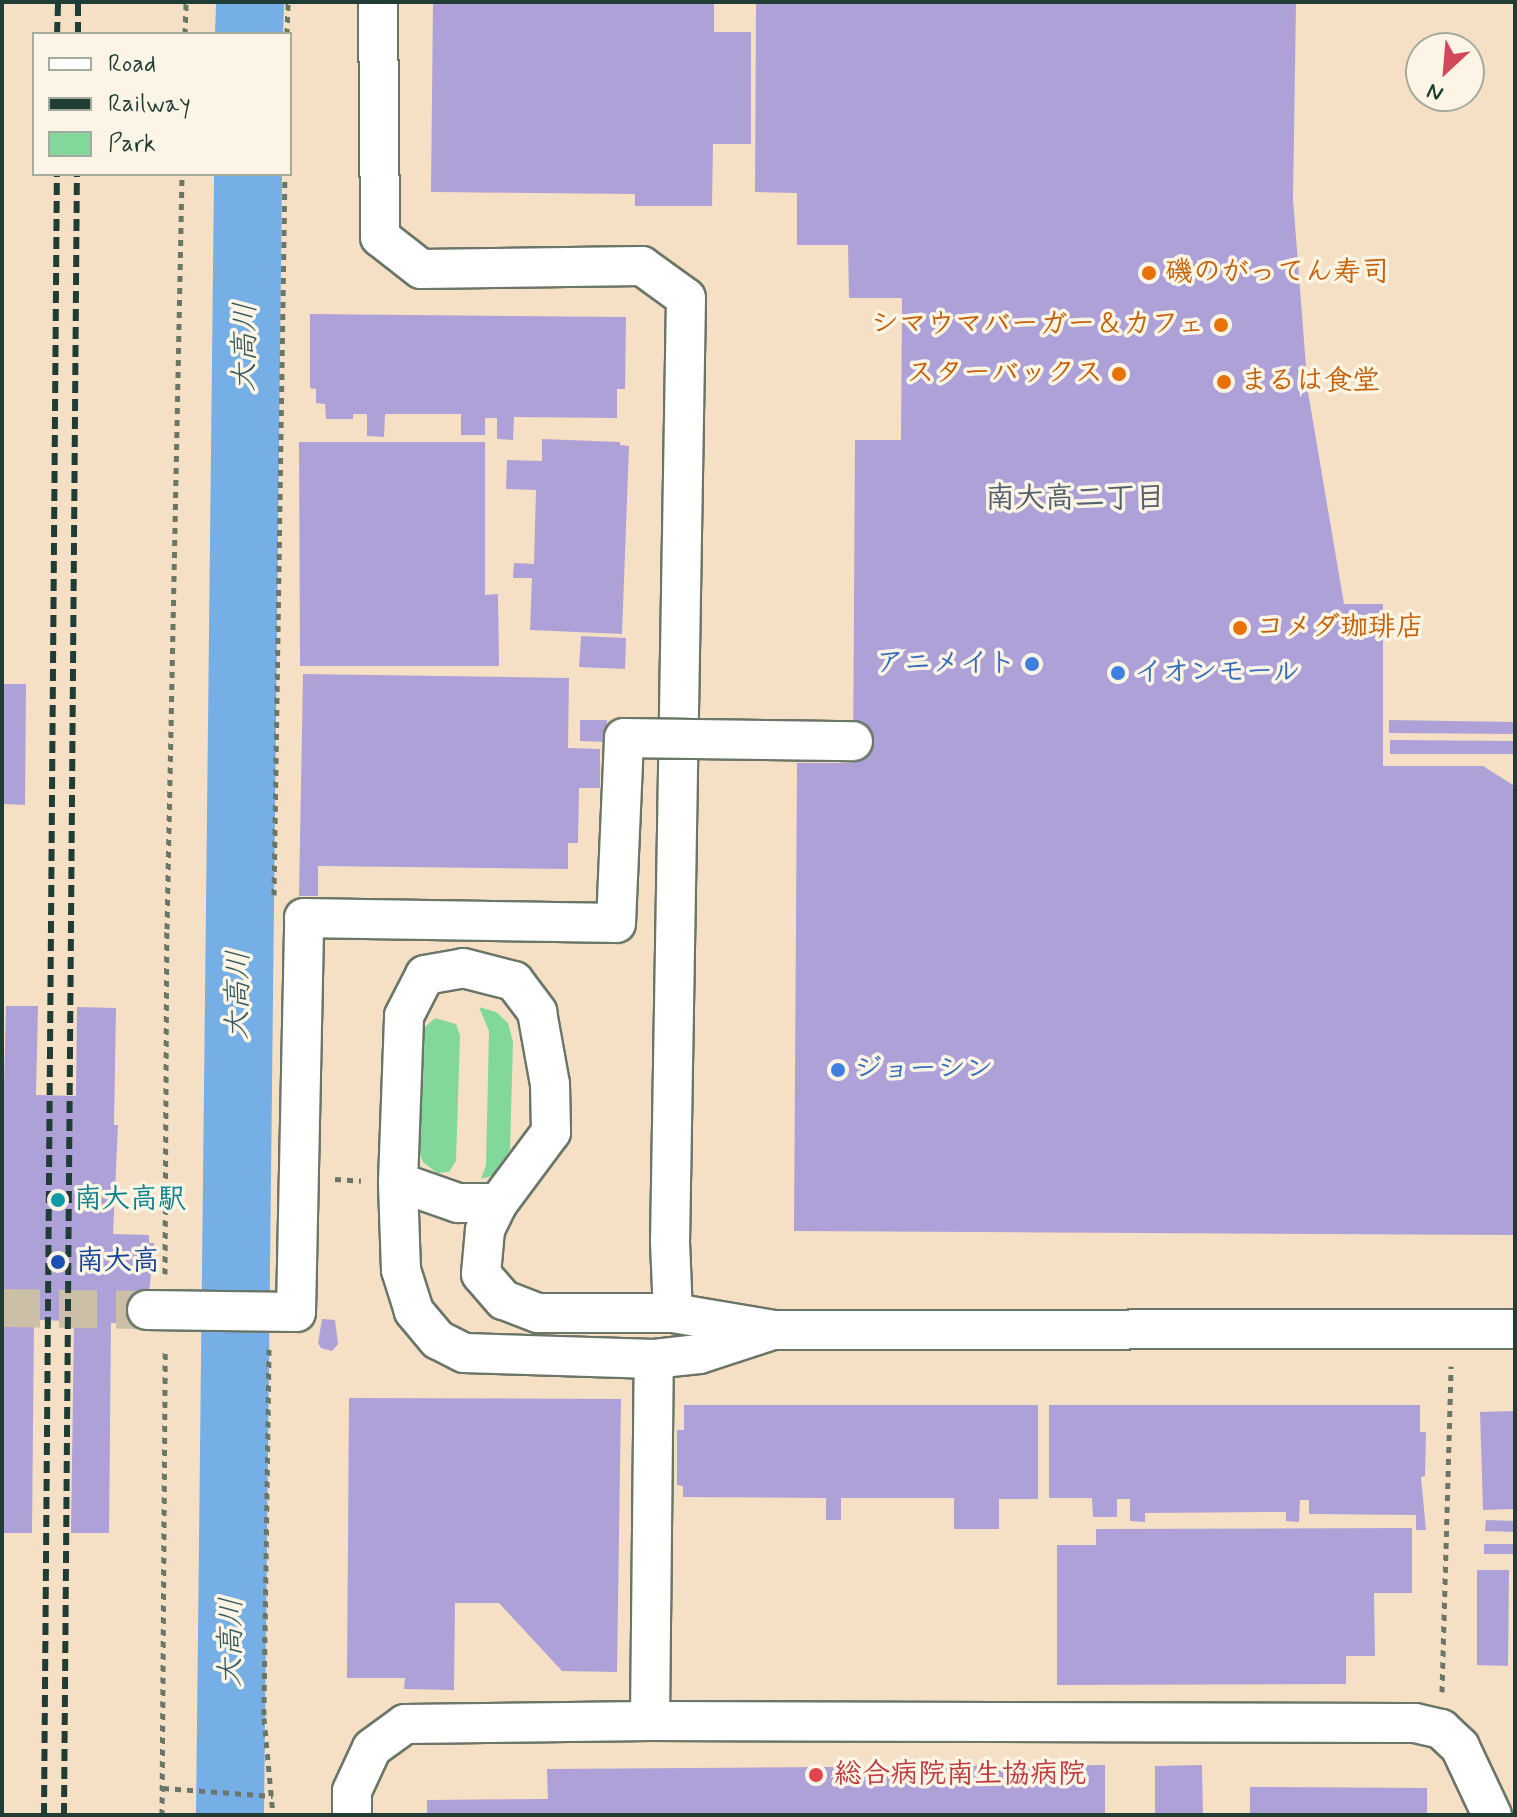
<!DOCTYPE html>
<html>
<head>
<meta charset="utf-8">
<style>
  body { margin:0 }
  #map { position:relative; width:1517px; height:1817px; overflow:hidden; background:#f6e0c5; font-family:Mynerve,"Klee One",sans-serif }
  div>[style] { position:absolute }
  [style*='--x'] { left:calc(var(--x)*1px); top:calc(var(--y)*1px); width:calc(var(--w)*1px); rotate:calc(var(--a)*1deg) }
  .green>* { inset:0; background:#82d79a }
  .river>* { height:68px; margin:-34px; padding:0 34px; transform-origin:34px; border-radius:34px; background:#75afe6 }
  .building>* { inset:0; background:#aea1d8 }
  .minor-tunnel>* { height:38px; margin-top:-19px; transform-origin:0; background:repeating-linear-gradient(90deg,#cbbfa8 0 38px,transparent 0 57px) }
  .path>* { height:5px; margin-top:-2.5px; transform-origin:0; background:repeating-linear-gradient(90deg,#6a7667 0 6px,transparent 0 12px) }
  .roads { filter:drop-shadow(2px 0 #6a7667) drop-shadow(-2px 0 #6a7667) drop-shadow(0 2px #6a7667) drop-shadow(0 -2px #6a7667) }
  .minor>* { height:38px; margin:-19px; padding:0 19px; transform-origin:19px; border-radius:19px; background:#fff }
  .rail>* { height:6px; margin-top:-3px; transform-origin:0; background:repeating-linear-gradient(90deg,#1f3d34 0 12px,transparent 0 18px) }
  .bridges { filter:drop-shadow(2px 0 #6a7667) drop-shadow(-2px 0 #6a7667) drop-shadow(0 2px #6a7667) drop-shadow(0 -2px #6a7667) }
  .minor-bridge>* { height:38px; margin:-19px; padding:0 19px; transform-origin:19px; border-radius:19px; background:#fff }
  .dots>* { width:22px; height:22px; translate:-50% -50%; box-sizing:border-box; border:4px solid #fcf5e5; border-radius:50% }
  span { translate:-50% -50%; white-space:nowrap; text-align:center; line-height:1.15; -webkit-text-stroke:7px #fcf5e5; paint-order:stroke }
  .food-label { font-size:28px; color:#c56008; font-weight:700 }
  .left { translate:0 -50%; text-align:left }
  .right { translate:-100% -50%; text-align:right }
  .shop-label { font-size:28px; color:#366cbe; font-weight:700 }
  .culture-label { font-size:28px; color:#0d838f; font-weight:700 }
  .transit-label { font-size:28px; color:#164399; font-weight:700 }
  .health-label { font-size:28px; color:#be3a42; font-weight:700 }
  .water-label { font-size:30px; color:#345a60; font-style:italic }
  .neighbourhood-label { font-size:30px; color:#51606d; font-weight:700 }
  .frame { position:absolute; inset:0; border:4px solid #1f3d34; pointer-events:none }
  .legend { position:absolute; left:32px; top:32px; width:260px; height:144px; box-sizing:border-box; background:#fcf5e5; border:2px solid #a4ab9e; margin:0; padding:10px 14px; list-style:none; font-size:24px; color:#1f3d34 }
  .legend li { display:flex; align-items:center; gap:16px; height:40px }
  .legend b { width:40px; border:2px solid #a4ab9e }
  .north { position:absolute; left:1405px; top:32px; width:80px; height:80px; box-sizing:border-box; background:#fcf5e5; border:2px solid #a4ab9e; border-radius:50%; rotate:206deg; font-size:22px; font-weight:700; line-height:32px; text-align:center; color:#1f3d34 }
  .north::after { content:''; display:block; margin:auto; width:28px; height:36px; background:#d1495b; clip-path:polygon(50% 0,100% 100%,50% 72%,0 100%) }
</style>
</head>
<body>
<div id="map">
  <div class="green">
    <i style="clip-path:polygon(479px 1007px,496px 1012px,508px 1023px,513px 1042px,510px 1149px,495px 1175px,481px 1179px,486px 1165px,489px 1031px)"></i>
    <i style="clip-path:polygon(435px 1018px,456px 1024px,460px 1036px,456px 1161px,449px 1172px,437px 1173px,423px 1162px,416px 1145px,417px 1048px,424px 1028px)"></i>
  </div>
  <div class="river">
    <i style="--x:249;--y:34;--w:32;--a:-88"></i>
    <i style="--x:230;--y:1815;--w:1641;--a:-89.37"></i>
  </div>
  <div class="building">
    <i style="clip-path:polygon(433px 2px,714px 2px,714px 32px,751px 32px,751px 144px,713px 144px,712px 206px,635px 206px,635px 194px,431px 192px)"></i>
    <i style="clip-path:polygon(756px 2px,1296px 2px,1293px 199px,1308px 392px,1344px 604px,1383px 604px,1383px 766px,1483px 766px,1513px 785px,1515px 791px,1515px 1235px,794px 1231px,797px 763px,853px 763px,855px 440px,901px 440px,902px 298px,849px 298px,848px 245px,797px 245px,797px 193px,755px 192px)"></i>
    <i style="clip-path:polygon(310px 314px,626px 317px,625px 389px,617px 389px,617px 418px,514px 417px,513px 440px,497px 439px,497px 418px,485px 418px,485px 435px,461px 435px,461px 414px,385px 414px,384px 437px,367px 436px,367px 414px,353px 414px,353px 419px,326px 419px,325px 404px,316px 403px,316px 389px,310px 388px)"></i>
    <i style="clip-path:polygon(542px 439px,620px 442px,620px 445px,629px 446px,622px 634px,530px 630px,532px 578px,513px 578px,514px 563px,534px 564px,536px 490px,506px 489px,507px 460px,542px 461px)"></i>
    <i style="clip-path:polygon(299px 442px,485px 442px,485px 595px,498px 594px,499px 666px,300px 666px)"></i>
    <i style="clip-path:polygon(581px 636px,626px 638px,625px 669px,579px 667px)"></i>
    <i style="clip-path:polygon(303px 674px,569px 678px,568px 748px,600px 749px,600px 788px,579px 788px,578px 843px,568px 843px,568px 869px,318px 866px,318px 896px,299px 896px)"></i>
    <i style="clip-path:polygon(2px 684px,26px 684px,25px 805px,2px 804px)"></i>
    <i style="clip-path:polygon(580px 720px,607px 720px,607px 742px,580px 741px)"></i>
    <i style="clip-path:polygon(1389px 720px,1515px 722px,1515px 734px,1389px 733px)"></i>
    <i style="clip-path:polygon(1390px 740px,1515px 741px,1515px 754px,1390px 754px)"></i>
    <i style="clip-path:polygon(6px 1006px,38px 1006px,36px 1095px,76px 1096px,77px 1007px,116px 1008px,114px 1125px,118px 1125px,113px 1234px,149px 1235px,149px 1243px,154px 1243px,146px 1324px,111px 1323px,109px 1533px,71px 1533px,74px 1321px,34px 1320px,32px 1533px,2px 1533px,2px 1166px)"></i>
    <i style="clip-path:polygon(322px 1319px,335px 1320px,338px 1344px,332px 1351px,321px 1348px,318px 1343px)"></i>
    <i style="clip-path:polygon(349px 1398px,621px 1399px,617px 1672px,562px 1671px,499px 1603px,455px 1603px,454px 1690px,404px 1689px,405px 1678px,347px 1678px)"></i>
    <i style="clip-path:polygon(684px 1405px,1038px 1405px,1038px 1499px,999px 1499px,999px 1529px,954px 1529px,954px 1498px,841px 1498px,841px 1520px,826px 1520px,826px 1498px,683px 1497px,683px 1486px,677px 1485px,677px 1430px,684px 1430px)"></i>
    <i style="clip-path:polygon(1049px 1405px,1420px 1405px,1420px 1432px,1426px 1432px,1425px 1476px,1421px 1477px,1426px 1530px,1416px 1530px,1416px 1515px,1309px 1514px,1309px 1500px,1300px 1500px,1299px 1522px,1286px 1521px,1286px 1512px,1145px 1513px,1145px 1522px,1130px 1521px,1130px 1499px,1117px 1499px,1117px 1517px,1093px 1517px,1092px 1498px,1049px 1498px)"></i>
    <i style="clip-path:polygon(1515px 1411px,1515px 1509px,1483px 1510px,1480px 1412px)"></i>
    <i style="clip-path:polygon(1486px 1520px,1515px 1521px,1515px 1532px,1485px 1531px)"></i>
    <i style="clip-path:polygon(1412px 1528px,1412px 1593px,1374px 1593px,1375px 1656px,1346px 1656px,1346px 1684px,1057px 1685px,1057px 1545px,1096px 1545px,1096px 1529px)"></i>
    <i style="clip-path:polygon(1484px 1544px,1515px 1544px,1515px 1554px,1484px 1554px)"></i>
    <i style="clip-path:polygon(1477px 1570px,1509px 1570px,1508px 1666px,1477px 1665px)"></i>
    <i style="clip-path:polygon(1105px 1765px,1105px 1815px,427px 1815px,427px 1800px,548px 1799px,547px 1769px)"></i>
    <i style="clip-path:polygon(1202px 1765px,1203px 1815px,1155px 1815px,1155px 1766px)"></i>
    <i style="clip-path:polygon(1250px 1787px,1427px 1788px,1427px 1815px,1250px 1815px)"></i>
  </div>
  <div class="minor-tunnel">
    <i style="--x:2;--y:1308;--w:145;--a:0.8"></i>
  </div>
  <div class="path">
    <i style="--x:185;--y:34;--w:32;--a:-88"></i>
    <i style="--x:287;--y:34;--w:32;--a:-88"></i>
    <i style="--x:274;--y:895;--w:721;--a:-89.13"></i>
    <i style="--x:335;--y:1179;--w:26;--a:4"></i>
    <i style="--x:165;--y:1274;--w:345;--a:-89.7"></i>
    <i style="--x:167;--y:929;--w:755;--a:-88.86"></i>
    <i style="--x:269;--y:1349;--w:369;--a:90.8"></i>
    <i style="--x:264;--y:1718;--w:97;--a:84.7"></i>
    <i style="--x:1442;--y:1692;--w:326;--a:-88.4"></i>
    <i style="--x:163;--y:1788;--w:110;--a:4.2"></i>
    <i style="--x:162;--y:1815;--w:467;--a:-89.6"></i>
  </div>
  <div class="roads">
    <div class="minor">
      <i style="--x:378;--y:2;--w:235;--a:89.5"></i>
      <i style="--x:380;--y:237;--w:52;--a:38"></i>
      <i style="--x:421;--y:269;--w:221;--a:-0.8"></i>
      <i style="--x:642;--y:266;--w:54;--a:36"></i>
      <i style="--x:686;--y:298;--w:944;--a:90.97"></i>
      <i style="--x:670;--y:1242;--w:71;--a:87.6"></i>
      <i style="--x:398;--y:1182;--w:64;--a:19.3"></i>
      <i style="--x:458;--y:1203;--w:40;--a:0"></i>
      <i style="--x:773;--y:1330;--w:78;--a:162"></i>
      <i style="--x:699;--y:1354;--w:45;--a:173.7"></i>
      <i style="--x:654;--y:1359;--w:190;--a:-178.2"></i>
      <i style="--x:464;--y:1353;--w:29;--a:-153"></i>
      <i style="--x:438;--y:1340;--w:38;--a:-130"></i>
      <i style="--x:414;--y:1311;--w:43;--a:-107.6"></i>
      <i style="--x:401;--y:1270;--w:88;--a:-92"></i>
      <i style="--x:398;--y:1182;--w:166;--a:-87.9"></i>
      <i style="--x:404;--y:1016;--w:46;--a:-62.9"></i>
      <i style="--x:425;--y:975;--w:39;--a:-10"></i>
      <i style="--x:463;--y:968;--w:53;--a:14.3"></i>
      <i style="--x:514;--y:981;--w:39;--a:53"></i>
      <i style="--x:537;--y:1012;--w:73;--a:79.8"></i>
      <i style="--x:550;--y:1084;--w:48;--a:88.8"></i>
      <i style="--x:551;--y:1132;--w:89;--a:126.7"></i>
      <i style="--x:498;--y:1203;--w:30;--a:116"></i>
      <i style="--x:485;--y:1230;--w:44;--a:95.2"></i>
      <i style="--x:481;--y:1274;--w:35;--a:49"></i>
      <i style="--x:504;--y:1300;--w:36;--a:21"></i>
      <i style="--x:538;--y:1313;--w:135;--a:0"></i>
      <i style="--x:673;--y:1313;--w:101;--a:9.6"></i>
      <i style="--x:773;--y:1330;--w:742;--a:-0.08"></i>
      <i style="--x:650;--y:1721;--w:362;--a:-89.4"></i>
      <i style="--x:352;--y:1815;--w:24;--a:-90"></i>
      <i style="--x:352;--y:1791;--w:47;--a:-65.1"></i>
      <i style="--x:372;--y:1748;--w:41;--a:-36"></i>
      <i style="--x:405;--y:1724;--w:245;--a:-0.7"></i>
      <i style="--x:650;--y:1721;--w:765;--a:0.15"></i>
      <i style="--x:1415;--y:1723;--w:27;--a:13"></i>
      <i style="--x:1441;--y:1729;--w:26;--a:43"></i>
      <i style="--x:1460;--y:1747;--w:75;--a:64.8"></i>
    </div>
  </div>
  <div class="rail">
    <i style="--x:57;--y:34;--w:32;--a:-88"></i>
    <i style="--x:78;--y:34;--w:32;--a:-90"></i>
    <i style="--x:44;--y:1815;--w:1641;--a:-89.55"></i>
    <i style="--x:64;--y:1815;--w:1641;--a:-89.55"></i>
  </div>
  <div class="bridges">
    <div class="minor-bridge">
      <i style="--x:147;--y:1310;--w:149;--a:0.8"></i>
      <i style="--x:296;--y:1312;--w:394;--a:-88.8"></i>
      <i style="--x:304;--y:918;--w:312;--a:0.9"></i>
      <i style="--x:616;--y:923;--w:185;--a:-87.5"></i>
      <i style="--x:624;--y:738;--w:229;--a:0.8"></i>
    </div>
  </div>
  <div class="dots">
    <i style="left:1149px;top:273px;background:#e8710a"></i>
    <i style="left:1221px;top:325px;background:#e8710a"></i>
    <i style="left:1119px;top:374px;background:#e8710a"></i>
    <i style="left:1224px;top:382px;background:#e8710a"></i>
    <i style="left:1240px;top:628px;background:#e8710a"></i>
    <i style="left:1032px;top:664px;background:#3f7fe0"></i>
    <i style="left:1118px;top:673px;background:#3f7fe0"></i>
    <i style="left:838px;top:1070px;background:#3f7fe0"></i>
    <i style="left:58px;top:1200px;background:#0f9aa8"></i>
    <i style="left:58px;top:1262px;background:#1a4fb4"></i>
    <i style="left:816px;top:1775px;background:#e0444e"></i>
  </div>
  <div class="food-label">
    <span class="left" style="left:1165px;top:273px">磯のがってん寿司</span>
    <span class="right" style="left:1205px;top:325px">シマウマバーガー＆カフェ</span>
    <span class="right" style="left:1103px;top:374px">スターバックス</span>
    <span class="left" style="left:1240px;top:382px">まるは食堂</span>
    <span class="left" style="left:1256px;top:628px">コメダ珈琲店</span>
  </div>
  <div class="shop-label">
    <span class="right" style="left:1016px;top:664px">アニメイト</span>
    <span class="left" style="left:1134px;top:673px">イオンモール</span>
    <span class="left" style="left:854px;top:1070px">ジョーシン</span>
  </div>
  <div class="culture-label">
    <span class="left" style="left:74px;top:1200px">南大高駅</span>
  </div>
  <div class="transit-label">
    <span class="left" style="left:76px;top:1262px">南大高</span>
  </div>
  <div class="health-label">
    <span class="left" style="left:834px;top:1775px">総合病院南生協病院</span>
  </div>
  <div class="water-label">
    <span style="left:246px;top:347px;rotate:-89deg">大高川</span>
    <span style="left:239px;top:995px;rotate:-89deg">大高川</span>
    <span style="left:232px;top:1642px;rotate:-89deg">大高川</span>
  </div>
  <div class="neighbourhood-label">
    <span style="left:1075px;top:499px">南大高二丁目</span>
  </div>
  <div class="frame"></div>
  <ul class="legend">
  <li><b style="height:10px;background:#fff"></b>Road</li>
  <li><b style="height:10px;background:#1f3d34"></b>Railway</li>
  <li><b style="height:22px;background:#82d79a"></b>Park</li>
  </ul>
  <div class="north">N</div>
</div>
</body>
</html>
